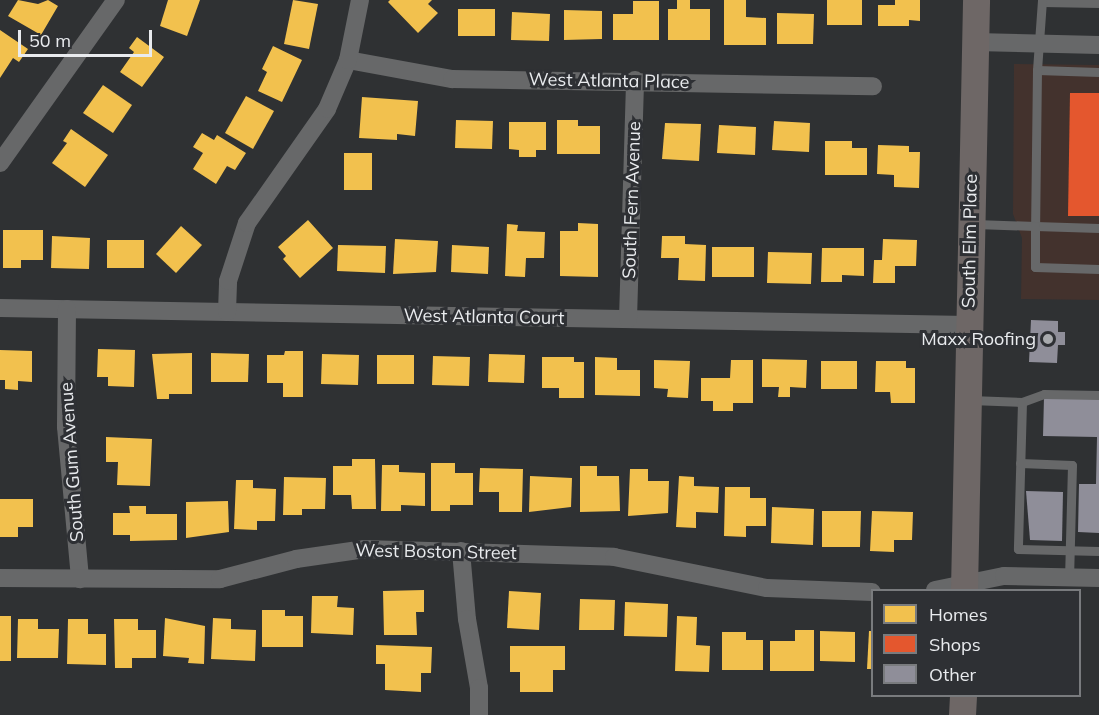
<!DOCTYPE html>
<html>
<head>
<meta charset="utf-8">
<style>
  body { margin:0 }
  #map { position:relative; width:1099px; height:715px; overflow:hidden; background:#2f3133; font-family:Mulish,sans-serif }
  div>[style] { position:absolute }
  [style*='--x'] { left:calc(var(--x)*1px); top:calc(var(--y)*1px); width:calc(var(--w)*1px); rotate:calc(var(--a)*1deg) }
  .commercial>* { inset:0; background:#43322d }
  .homes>* { inset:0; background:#f2c14e }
  .shops>* { inset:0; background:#e4572e }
  .building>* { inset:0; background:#8f8e99 }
  .lane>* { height:9px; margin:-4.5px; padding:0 4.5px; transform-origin:4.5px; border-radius:4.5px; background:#676869 }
  .street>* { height:18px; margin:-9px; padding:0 9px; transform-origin:9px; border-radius:9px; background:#676869 }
  .primary>* { height:27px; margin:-13.5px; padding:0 13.5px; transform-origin:13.5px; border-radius:13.5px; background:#6e6766 }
  .dots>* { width:16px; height:16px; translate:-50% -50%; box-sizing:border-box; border:3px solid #2e3034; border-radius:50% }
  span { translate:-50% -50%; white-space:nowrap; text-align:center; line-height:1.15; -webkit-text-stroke:6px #2e3034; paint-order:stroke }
  .street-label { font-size:18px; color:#e9ebee }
  .poi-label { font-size:18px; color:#e9ebee }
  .right { translate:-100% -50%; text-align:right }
  .legend { position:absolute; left:871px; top:589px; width:210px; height:108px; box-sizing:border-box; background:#2e3034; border:2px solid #797b7e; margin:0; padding:8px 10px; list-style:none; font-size:18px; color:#e9ebee }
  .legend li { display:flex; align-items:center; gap:12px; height:30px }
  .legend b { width:30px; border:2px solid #797b7e }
  .scale { position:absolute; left:18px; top:30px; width:134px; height:27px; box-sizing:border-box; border:3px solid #e9ebee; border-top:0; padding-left:8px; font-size:18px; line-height:21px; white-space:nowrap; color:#e9ebee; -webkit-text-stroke:4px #2e3034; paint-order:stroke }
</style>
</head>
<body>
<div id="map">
  <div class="commercial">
    <i style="clip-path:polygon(1014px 64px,1099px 65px,1099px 300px,1021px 299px,1022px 238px,1013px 214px)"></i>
  </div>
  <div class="homes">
    <i style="clip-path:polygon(18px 0,38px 4px,48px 0,58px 6px,41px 35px,8px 16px)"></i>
    <i style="clip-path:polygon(168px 0,200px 0,187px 36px,160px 26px)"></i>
    <i style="clip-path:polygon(293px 0,318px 4px,309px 49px,284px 44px)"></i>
    <i style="clip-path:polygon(390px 0,432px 0,428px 4px,438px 13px,418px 33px,388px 2px)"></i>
    <i style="clip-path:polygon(677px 0,690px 0,690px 9px,710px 9px,710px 40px,668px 40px,668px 9px,677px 9px)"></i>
    <i style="clip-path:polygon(724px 0,746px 0,746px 17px,766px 18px,766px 45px,724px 45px)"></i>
    <i style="clip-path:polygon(827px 0,862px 0,862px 25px,827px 25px)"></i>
    <i style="clip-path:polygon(895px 0,920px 0,920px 21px,909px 20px,909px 26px,878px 26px,878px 5px,895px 5px)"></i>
    <i style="clip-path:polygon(633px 1px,659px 1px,659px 40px,613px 40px,613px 14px,633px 14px)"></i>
    <i style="clip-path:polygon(458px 9px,495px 9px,495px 36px,458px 36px)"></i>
    <i style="clip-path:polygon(564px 10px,602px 11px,602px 39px,564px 40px)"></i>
    <i style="clip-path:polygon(512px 12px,550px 14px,549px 41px,511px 40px)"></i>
    <i style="clip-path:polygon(777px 13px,814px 14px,813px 44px,777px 44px)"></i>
    <i style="clip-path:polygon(0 30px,28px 49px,19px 62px,13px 58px,0 78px)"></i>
    <i style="clip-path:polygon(137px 37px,164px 57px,142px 87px,120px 72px,134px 52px,129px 48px)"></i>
    <i style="clip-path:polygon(273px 46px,302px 60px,282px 102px,258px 91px,267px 72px,262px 69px)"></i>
    <i style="clip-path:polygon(103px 85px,132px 105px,113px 133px,83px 113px)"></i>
    <i style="clip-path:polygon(246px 96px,274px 111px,253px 149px,225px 133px)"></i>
    <i style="clip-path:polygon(362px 97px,418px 101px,415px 136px,397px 134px,397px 140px,359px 138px)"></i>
    <i style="clip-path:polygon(456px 120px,493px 121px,492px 149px,455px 148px)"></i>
    <i style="clip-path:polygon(557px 120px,578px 120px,578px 126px,600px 126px,600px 154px,557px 154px)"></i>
    <i style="clip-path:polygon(774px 121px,810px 123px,809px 152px,772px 150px)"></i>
    <i style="clip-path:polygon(509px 122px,546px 122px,546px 150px,536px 150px,536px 157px,519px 157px,519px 150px,509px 149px)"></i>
    <i style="clip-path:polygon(665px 123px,701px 124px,699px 161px,662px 159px)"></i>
    <i style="clip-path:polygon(719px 125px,756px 127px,755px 155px,717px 153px)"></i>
    <i style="clip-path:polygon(71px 129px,108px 155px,85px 187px,52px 163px,67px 143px,63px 141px)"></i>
    <i style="clip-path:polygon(202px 133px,214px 140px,217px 135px,246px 153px,235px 170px,227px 166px,216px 184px,193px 169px,203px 153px,193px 147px)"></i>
    <i style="clip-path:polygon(825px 141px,852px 141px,852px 148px,867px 148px,867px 175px,825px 175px)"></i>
    <i style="clip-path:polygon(878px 145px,909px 146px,909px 152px,920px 152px,919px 188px,894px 187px,894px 175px,877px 174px)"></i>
    <i style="clip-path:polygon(344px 153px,372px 153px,372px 190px,344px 190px)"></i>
    <i style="clip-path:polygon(308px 220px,333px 248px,300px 278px,283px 259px,286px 256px,278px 247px)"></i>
    <i style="clip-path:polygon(578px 223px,598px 224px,598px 277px,560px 276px,560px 231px,578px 231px)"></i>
    <i style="clip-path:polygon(507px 224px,518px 225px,517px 231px,545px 232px,544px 258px,526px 258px,525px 277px,505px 276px)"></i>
    <i style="clip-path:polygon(181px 226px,202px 245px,176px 273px,156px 254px)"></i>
    <i style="clip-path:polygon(3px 230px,43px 230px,43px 260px,21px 260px,21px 268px,3px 268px)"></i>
    <i style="clip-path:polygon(52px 236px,90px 238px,89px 269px,51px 268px)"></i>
    <i style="clip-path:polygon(662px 236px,685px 236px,685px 244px,706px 245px,705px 281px,678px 280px,679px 258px,661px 258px)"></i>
    <i style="clip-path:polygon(395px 239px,438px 241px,436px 272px,393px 274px)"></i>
    <i style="clip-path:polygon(883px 239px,917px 240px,916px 266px,895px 266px,895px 283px,873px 283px,874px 260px,882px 260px)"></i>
    <i style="clip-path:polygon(107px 240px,144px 240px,144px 268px,107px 268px)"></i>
    <i style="clip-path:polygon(338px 245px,386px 246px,385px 273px,337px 271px)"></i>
    <i style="clip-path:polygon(452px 245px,489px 247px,488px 274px,451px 272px)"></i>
    <i style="clip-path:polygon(712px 247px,754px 247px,754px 277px,712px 277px)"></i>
    <i style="clip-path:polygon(822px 248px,864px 248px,864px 276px,842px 275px,842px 282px,821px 282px)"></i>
    <i style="clip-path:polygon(768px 252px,812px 253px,811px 284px,767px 283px)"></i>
    <i style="clip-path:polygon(98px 349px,135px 350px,134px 387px,108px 386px,108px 377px,97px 377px)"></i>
    <i style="clip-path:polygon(0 350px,32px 351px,32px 382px,18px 381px,18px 390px,5px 389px,5px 380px,0 380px)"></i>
    <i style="clip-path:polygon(285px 351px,303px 351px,303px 397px,283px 397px,283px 383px,267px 383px,267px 355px,284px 355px)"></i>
    <i style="clip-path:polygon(192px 353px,192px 394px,169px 394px,169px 399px,157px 399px,152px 354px)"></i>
    <i style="clip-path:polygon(211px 353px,249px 354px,248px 382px,211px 382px)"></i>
    <i style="clip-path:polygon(322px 354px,359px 355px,358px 385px,321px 384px)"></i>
    <i style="clip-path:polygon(489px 354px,525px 355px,524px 383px,488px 382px)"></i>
    <i style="clip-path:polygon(377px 355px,414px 355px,414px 384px,377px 384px)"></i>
    <i style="clip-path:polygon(433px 356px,470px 357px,469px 386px,432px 385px)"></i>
    <i style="clip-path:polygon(542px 357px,574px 357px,574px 362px,584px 362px,584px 398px,559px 398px,559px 388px,542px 388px)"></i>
    <i style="clip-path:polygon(595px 357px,617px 358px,617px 370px,640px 370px,640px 396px,595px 395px)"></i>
    <i style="clip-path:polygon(762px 359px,807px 360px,806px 388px,790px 387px,790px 397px,778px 397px,779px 387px,762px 387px)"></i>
    <i style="clip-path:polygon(654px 360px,690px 361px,688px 398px,667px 397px,668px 389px,654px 388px)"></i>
    <i style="clip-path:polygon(731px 360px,753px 360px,753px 403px,733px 403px,733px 411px,713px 411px,713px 401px,701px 401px,701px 378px,730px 378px)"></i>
    <i style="clip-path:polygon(821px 361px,857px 361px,857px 389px,821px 389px)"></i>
    <i style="clip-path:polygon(876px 361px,906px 361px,906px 368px,915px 368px,915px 403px,891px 403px,890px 392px,875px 392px)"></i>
    <i style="clip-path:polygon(106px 437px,152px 439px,150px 486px,117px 485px,118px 462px,106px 462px)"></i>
    <i style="clip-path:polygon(352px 459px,375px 459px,376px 509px,352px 509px,351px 495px,333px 495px,333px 466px,352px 466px)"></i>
    <i style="clip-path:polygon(431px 463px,455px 463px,455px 473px,473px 473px,473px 505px,450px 505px,450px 511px,431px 511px)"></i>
    <i style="clip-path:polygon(382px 465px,399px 465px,399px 472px,425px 473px,425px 506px,401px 505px,401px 511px,381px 511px)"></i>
    <i style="clip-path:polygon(580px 466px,597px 466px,597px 476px,619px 476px,620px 511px,580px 512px)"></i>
    <i style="clip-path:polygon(480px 468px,523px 469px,522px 512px,499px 512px,499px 492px,479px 492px)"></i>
    <i style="clip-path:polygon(630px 469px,648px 469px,648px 481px,669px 481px,668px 513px,628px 516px)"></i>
    <i style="clip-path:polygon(530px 476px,572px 478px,571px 507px,529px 512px)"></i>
    <i style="clip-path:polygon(679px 476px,694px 477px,694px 486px,719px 487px,718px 513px,696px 512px,696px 528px,676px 527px)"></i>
    <i style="clip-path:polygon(284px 477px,326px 478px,325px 509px,302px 509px,302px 515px,283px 515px)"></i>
    <i style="clip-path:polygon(236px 480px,253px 480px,253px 488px,276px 489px,275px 521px,257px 521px,257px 530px,234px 529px)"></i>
    <i style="clip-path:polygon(725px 487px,750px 487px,750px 498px,766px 498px,766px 526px,746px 526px,746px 537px,724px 536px)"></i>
    <i style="clip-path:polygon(0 499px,33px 499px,33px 527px,18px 527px,18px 537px,0 537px)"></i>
    <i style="clip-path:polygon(228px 501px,229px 532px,186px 538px,186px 502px)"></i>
    <i style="clip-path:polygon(129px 506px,146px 506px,146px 514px,177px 514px,177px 540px,130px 541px,130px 535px,113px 535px,113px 513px,130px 513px)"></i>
    <i style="clip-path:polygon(772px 507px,814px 509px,813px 545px,771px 543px)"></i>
    <i style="clip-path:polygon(822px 511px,861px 511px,860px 547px,822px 547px)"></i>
    <i style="clip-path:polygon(872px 511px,913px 512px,912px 540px,894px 540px,894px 552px,870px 551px)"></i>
    <i style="clip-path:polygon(424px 590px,424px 612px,416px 612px,417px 635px,384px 635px,383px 591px)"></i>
    <i style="clip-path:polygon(509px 591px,541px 593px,539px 630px,507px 628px)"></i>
    <i style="clip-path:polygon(312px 596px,338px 596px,337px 607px,354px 608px,353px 635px,311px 633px)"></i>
    <i style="clip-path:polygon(580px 599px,615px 600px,614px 630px,579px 630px)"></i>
    <i style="clip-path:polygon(625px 602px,668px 604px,667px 637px,624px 636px)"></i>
    <i style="clip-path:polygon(262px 610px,285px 610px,285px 616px,303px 616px,303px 647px,262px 647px)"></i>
    <i style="clip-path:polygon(0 616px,11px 616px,11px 661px,0 661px)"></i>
    <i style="clip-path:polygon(677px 616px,697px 617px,696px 645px,710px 646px,709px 672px,675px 671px)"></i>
    <i style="clip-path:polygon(165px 618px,205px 626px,204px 664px,188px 663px,189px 658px,163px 656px)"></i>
    <i style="clip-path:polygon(213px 618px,231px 619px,231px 629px,256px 630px,255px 661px,211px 659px)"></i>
    <i style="clip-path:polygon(18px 619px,38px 619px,38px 629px,59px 629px,58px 658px,17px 658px)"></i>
    <i style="clip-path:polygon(68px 619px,88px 619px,88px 634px,106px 634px,106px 665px,67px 664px)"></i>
    <i style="clip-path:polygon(114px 619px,138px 619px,138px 630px,156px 630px,156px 658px,132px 658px,132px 668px,115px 668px)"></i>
    <i style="clip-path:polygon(795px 630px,814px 630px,814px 671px,770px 671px,770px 641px,795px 641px)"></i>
    <i style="clip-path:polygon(820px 631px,855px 632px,855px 662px,820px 661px)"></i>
    <i style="clip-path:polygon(869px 631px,872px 631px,872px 669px,867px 669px)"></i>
    <i style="clip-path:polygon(722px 632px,746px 632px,746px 640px,763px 640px,763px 670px,722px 670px)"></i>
    <i style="clip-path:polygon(376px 645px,432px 647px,431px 673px,421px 673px,421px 692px,385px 690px,385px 664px,376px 664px)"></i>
    <i style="clip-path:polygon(510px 646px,565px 646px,565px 670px,553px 670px,553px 692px,520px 692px,520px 672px,510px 672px)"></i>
  </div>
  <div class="shops">
    <i style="clip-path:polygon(1070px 93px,1099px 93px,1099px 216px,1068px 216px)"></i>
  </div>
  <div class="building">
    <i style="clip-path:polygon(1031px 320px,1058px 321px,1058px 332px,1065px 332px,1065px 345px,1058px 345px,1057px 363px,1029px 362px)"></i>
    <i style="clip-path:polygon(1044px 397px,1099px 398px,1099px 533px,1078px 532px,1079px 484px,1096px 484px,1097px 437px,1043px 436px)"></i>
    <i style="clip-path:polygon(1026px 491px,1063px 492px,1062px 541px,1030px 540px)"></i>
  </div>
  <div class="lane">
    <i style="--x:1042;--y:2;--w:57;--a:1"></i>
    <i style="--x:1037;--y:70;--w:70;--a:-85.9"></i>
    <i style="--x:1099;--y:72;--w:62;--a:-178.2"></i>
    <i style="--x:1037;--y:70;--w:156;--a:90.7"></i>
    <i style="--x:1035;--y:226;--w:64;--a:1.8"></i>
    <i style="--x:975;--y:224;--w:60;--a:1.9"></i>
    <i style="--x:1035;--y:226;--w:41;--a:90"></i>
    <i style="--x:1035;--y:267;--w:64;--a:1.8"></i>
    <i style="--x:970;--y:400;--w:52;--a:2.2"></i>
    <i style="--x:1022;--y:402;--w:147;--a:91.6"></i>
    <i style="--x:1018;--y:549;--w:81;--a:1.4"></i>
    <i style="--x:1022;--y:402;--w:23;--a:-20"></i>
    <i style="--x:1044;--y:394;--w:55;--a:1"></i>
    <i style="--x:1020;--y:463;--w:52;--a:2.2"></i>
    <i style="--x:1072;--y:465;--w:112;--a:91.5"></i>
  </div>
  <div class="street">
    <i style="--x:975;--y:42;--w:124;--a:1.4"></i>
    <i style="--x:348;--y:60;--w:106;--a:10.4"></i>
    <i style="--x:452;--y:79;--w:421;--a:1"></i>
    <i style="--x:0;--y:163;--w:200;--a:-54.6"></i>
    <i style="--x:0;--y:308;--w:969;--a:1.01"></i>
    <i style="--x:67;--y:309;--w:118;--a:90.5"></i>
    <i style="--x:66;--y:427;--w:153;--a:84.7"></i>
    <i style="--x:227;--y:312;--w:31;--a:-88"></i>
    <i style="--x:228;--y:281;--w:61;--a:-71.9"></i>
    <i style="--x:247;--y:223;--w:139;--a:-54.9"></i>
    <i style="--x:327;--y:109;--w:53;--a:-66.8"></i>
    <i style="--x:348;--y:60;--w:61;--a:-78.7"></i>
    <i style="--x:628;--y:319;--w:239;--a:-88.3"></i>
    <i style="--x:461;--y:551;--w:68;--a:85"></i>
    <i style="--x:467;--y:619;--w:70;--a:80.1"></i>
    <i style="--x:479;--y:688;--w:27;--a:90"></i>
    <i style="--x:0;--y:578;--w:220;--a:0.3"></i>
    <i style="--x:220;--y:579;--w:79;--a:-14.7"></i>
    <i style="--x:296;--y:559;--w:70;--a:-8.2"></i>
    <i style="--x:365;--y:549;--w:249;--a:1.8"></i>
    <i style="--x:614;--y:557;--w:156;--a:11.5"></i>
    <i style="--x:767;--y:588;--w:105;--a:2.2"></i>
    <i style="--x:935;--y:590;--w:70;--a:-11.5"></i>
    <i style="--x:1004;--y:576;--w:95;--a:1.2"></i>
  </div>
  <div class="primary">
    <i style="--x:964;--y:590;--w:590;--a:-88.83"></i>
    <i style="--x:962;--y:715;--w:19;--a:-87"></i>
  </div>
  <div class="dots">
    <i style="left:1048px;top:339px;background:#a8aaad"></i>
  </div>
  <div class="street-label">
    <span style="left:609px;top:81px;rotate:1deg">West Atlanta Place</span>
    <span style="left:632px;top:200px;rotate:-88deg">South Fern Avenue</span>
    <span style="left:970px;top:241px;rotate:-89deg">South Elm Place</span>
    <span style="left:484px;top:317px;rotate:1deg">West Atlanta Court</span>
    <span style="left:72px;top:462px;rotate:-94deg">South Gum Avenue</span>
    <span style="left:436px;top:552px;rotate:1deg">West Boston Street</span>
  </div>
  <div class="poi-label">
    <span class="right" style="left:1036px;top:339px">Maxx Roofing</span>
  </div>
  <ul class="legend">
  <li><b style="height:16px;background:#f2c14e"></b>Homes</li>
  <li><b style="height:16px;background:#e4572e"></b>Shops</li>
  <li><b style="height:16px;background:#8f8e99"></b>Other</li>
  </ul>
  <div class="scale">50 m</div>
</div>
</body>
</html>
